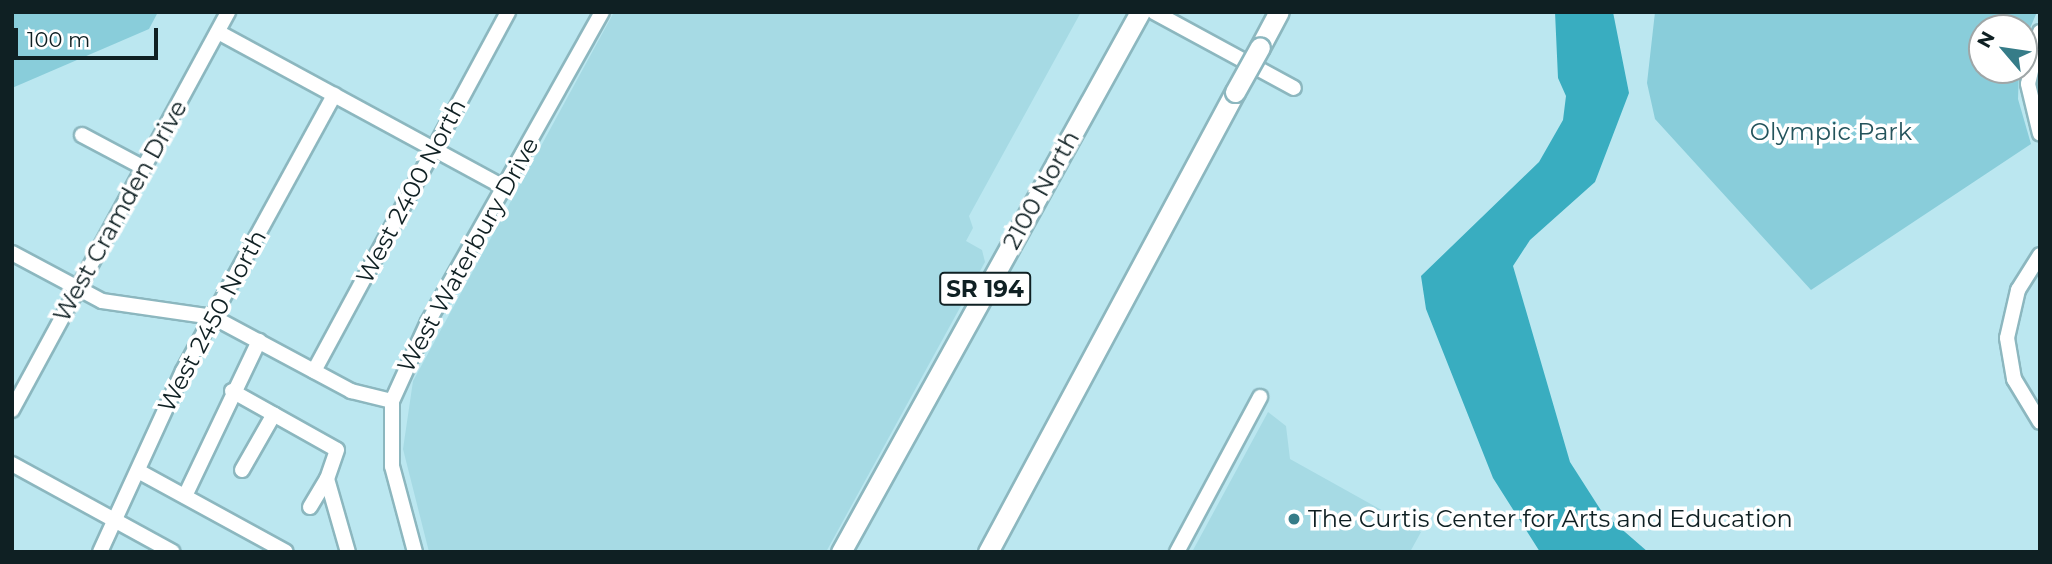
<!DOCTYPE html>
<html>
<head>
<meta charset="utf-8">
<style>
  body { margin:0 }
  #map { position:relative; width:2052px; height:564px; overflow:hidden; background:#bbe7f0; font-family:Montserrat,sans-serif }
  div>[style] { position:absolute }
  [style*='--x'] { left:calc(var(--x)*1px); top:calc(var(--y)*1px); width:calc(var(--w)*1px); rotate:calc(var(--a)*1deg) }
  .built>* { inset:0; background:#a6dae4 }
  .green>* { inset:0; background:#89cdda }
  .water>* { inset:0; background:#39adc0 }
  .roads { filter:drop-shadow(2px 0 #8cb7bf) drop-shadow(-2px 0 #8cb7bf) drop-shadow(0 2px #8cb7bf) drop-shadow(0 -2px #8cb7bf) }
  .minor>* { height:14px; margin:-7px; padding:0 7px; transform-origin:7px; border-radius:7px; background:#fff }
  .highway>* { height:19px; margin:-9.5px; padding:0 9.5px; transform-origin:9.5px; border-radius:9.5px; background:#fff }
  .bridges { filter:drop-shadow(2px 0 #8cb7bf) drop-shadow(-2px 0 #8cb7bf) drop-shadow(0 2px #8cb7bf) drop-shadow(0 -2px #8cb7bf) }
  .highway-bridge>* { height:19px; margin:-9.5px; padding:0 9.5px; transform-origin:9.5px; border-radius:9.5px; background:#fff }
  .dots>* { width:19px; height:19px; translate:-50% -50%; box-sizing:border-box; border:4px solid #fff; border-radius:50% }
  span { translate:-50% -50%; white-space:nowrap; text-align:center; line-height:1.15; -webkit-text-stroke:7px #fff; paint-order:stroke }
  .shield-label span { padding:2px 5px; background:#fff; border:2px solid; border-radius:5px; -webkit-text-stroke-width:0 }
  .shield-label { font-size:23px; color:#0f2023; font-weight:700 }
  .park-label { font-size:24px; color:#24545c }
  .street-label { font-size:24px; color:#0f2023 }
  .poi-label { font-size:24px; color:#0f2023 }
  .left { translate:0 -50%; text-align:left }
  .frame { position:absolute; inset:0; border:14px solid #0f2023; pointer-events:none }
  .north { position:absolute; left:1968px; top:14px; width:70px; height:70px; box-sizing:border-box; background:#fff; border:2px solid #9fa6a7; border-radius:50%; rotate:299deg; font-size:19px; font-weight:700; line-height:28px; text-align:center; color:#0f2023 }
  .north::after { content:''; display:block; margin:auto; width:24px; height:32px; background:#367c88; clip-path:polygon(50% 0,100% 100%,50% 72%,0 100%) }
  .scale { position:absolute; left:14px; top:28px; width:144px; height:32px; box-sizing:border-box; border:4px solid #0f2023; border-top:0; padding-left:9px; font-size:21px; line-height:24px; white-space:nowrap; color:#0f2023; -webkit-text-stroke:5px #fff; paint-order:stroke }
</style>
</head>
<body>
<div id="map">
  <div class="built">
    <i style="clip-path:polygon(614px 12px,1081px 12px,969px 216px,973px 228px,966px 241px,982px 250px,985px 262px,826px 552px,429px 552px,403px 449px,413px 381px)"></i>
    <i style="clip-path:polygon(1268px 412px,1286px 426px,1290px 459px,1421px 532px,1410px 552px,1192px 552px)"></i>
  </div>
  <div class="green">
    <i style="clip-path:polygon(12px 12px,158px 12px,149px 29px,12px 88px)"></i>
    <i style="clip-path:polygon(1655px 12px,2037px 12px,2024px 42px,2024px 28px,1982px 28px,1982px 70px,2019px 70px,2018px 99px,2031px 144px,1811px 290px,1655px 119px,1647px 83px)"></i>
  </div>
  <div class="water">
    <i style="clip-path:polygon(1555px 12px,1613px 12px,1629px 93px,1595px 182px,1530px 240px,1513px 266px,1570px 462px,1602px 512px,1648px 552px,1540px 552px,1493px 478px,1426px 309px,1421px 276px,1539px 162px,1563px 120px,1566px 96px,1558px 78px)"></i>
  </div>
  <div class="roads">
    <div class="minor">
      <i style="--x:1154;--y:12;--w:159;--a:28.5"></i>
      <i style="--x:218;--y:32;--w:327;--a:28.5"></i>
      <i style="--x:2040;--y:32;--w:53;--a:103"></i>
      <i style="--x:2028;--y:84;--w:51;--a:76.5"></i>
      <i style="--x:82;--y:135;--w:70;--a:28"></i>
      <i style="--x:12;--y:253;--w:102;--a:28.1"></i>
      <i style="--x:102;--y:301;--w:112;--a:8.2"></i>
      <i style="--x:213;--y:317;--w:157;--a:28.2"></i>
      <i style="--x:351;--y:391;--w:42;--a:13.7"></i>
      <i style="--x:2040;--y:255;--w:41;--a:122.2"></i>
      <i style="--x:2018;--y:290;--w:49;--a:102.9"></i>
      <i style="--x:2007;--y:338;--w:42;--a:80.3"></i>
      <i style="--x:2014;--y:379;--w:50;--a:58.8"></i>
      <i style="--x:314;--y:371;--w:408;--a:-61.6"></i>
      <i style="--x:232;--y:391;--w:120;--a:29.3"></i>
      <i style="--x:337;--y:450;--w:31;--a:109"></i>
      <i style="--x:327;--y:479;--w:76;--a:74"></i>
      <i style="--x:12;--y:410;--w:453;--a:-61.5"></i>
      <i style="--x:12;--y:464;--w:183;--a:28.7"></i>
      <i style="--x:242;--y:470;--w:64;--a:-60.3"></i>
      <i style="--x:140;--y:472;--w:166;--a:28.7"></i>
      <i style="--x:185;--y:496;--w:172;--a:-64.5"></i>
      <i style="--x:310;--y:507;--w:33;--a:-59"></i>
      <i style="--x:100;--y:552;--w:199;--a:-65.4"></i>
      <i style="--x:183;--y:371;--w:315;--a:-61.3"></i>
      <i style="--x:415;--y:552;--w:89;--a:-105"></i>
      <i style="--x:392;--y:466;--w:65;--a:-90"></i>
      <i style="--x:392;--y:401;--w:87;--a:-65.5"></i>
      <i style="--x:428;--y:322;--w:355;--a:-60.7"></i>
      <i style="--x:1177;--y:552;--w:176;--a:-61.8"></i>
    </div>
    <div class="highway">
      <i style="--x:1260;--y:47;--w:40;--a:-62"></i>
      <i style="--x:841;--y:552;--w:617;--a:-61.03"></i>
      <i style="--x:988;--y:552;--w:522;--a:-61.77"></i>
    </div>
  </div>
  <div class="bridges">
    <div class="highway-bridge">
      <i style="--x:1235;--y:92;--w:51;--a:-60.9"></i>
    </div>
  </div>
  <div class="dots">
    <i style="left:1294px;top:519px;background:#367c88"></i>
  </div>
  <div class="shield-label">
    <span style="left:985px;top:289px">SR 194</span>
  </div>
  <div class="park-label">
    <span style="left:1831px;top:132px">Olympic Park</span>
  </div>
  <div class="street-label">
    <span style="left:1041px;top:190px;rotate:-61deg">2100 North</span>
    <span style="left:411px;top:191px;rotate:-62deg">West 2400 North</span>
    <span style="left:120px;top:211px;rotate:-61deg">West Cramden Drive</span>
    <span style="left:468px;top:255px;rotate:-61deg">West Waterbury Drive</span>
    <span style="left:212px;top:321px;rotate:-62deg">West 2450 North</span>
  </div>
  <div class="poi-label">
    <span class="left" style="left:1308px;top:519px">The Curtis Center for Arts and Education</span>
  </div>
  <div class="frame"></div>
  <div class="north">N</div>
  <div class="scale">100 m</div>
</div>
</body>
</html>
